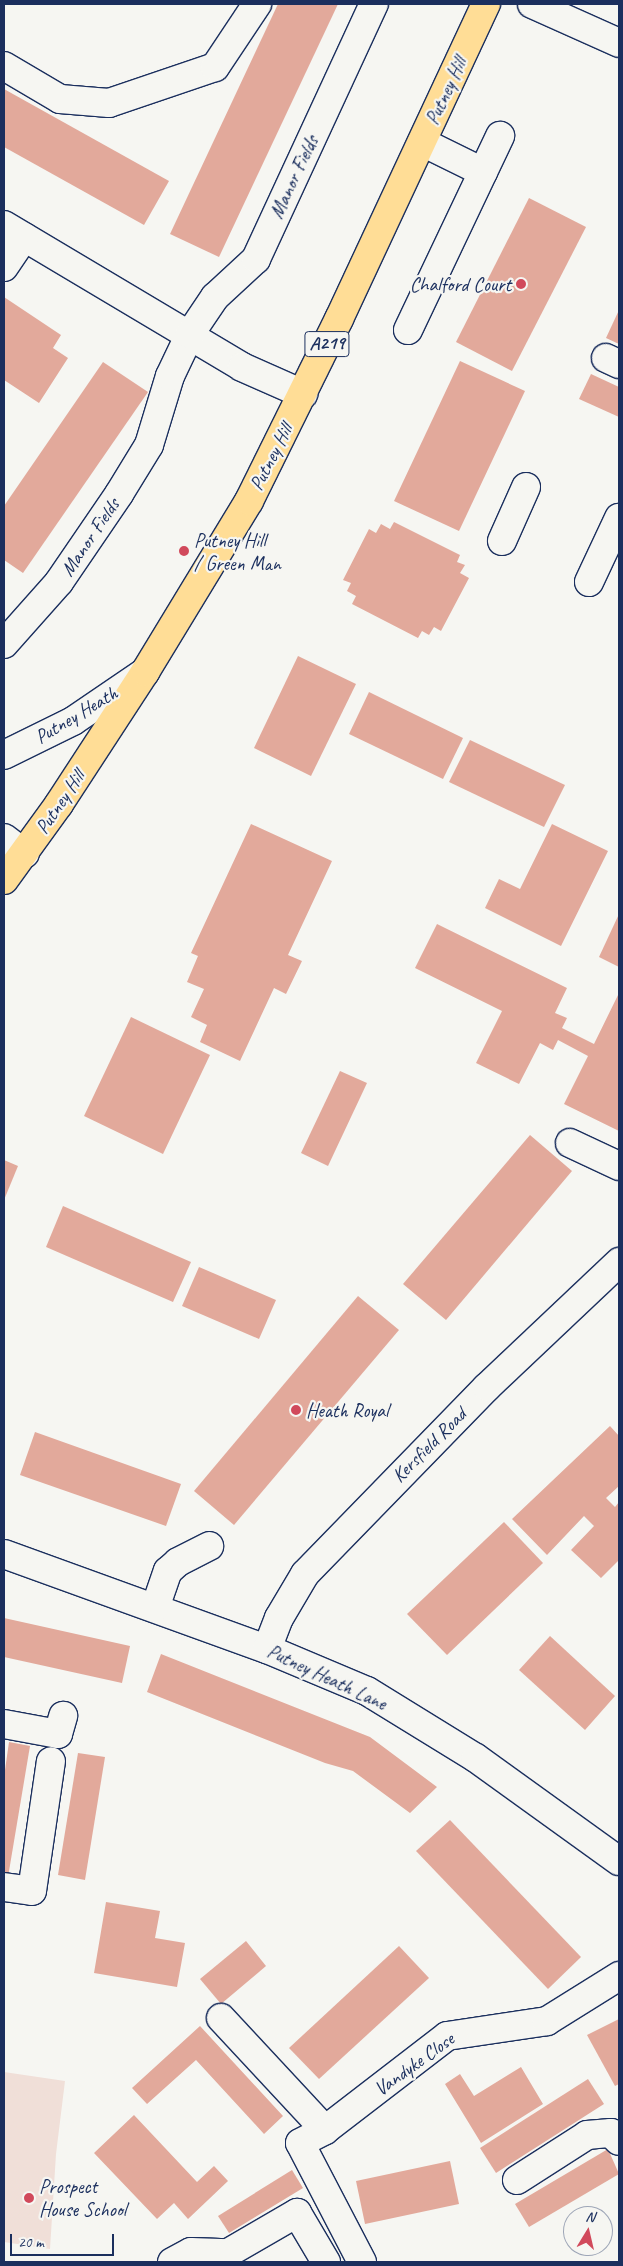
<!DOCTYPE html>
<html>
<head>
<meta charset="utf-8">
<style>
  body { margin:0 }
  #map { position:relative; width:623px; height:2266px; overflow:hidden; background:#f6f6f2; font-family:Caveat,sans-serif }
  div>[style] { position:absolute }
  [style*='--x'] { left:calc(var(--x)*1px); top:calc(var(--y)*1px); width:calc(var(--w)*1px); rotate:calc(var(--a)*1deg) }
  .built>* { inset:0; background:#f0dfd8 }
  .building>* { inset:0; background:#e2a99b }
  .roads { filter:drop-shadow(1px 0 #1b2f5e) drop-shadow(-1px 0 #1b2f5e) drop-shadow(0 1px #1b2f5e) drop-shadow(0 -1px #1b2f5e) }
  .minor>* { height:28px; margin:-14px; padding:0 14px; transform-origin:14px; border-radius:14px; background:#f6f6f2 }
  .major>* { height:28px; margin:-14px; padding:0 14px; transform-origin:14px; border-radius:14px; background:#ffdd96 }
  .dots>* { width:14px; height:14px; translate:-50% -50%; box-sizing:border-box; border:2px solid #f6f6f2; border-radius:50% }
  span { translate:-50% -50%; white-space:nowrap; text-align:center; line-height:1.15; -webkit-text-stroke:4.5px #f6f6f2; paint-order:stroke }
  .shield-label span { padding:1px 4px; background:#f6f6f2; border:1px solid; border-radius:4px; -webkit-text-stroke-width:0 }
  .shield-label { font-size:19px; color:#1b2f5e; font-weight:700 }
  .street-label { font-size:20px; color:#1b2f5e }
  .poi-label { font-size:20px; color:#1b2f5e }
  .right { translate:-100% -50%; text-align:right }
  .left { translate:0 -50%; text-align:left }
  .frame { position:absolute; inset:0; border:5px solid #1b2f5e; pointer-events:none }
  .north { position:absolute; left:563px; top:2206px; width:50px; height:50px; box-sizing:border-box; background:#f6f6f2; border:1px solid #9ea6b7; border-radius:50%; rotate:9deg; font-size:14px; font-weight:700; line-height:20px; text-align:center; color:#1b2f5e }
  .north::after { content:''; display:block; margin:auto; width:18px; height:22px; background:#d1495b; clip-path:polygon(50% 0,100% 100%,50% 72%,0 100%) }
  .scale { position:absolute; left:10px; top:2234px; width:104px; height:22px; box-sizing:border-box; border:2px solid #1b2f5e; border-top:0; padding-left:6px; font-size:15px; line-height:18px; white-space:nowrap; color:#1b2f5e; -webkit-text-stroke:4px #f6f6f2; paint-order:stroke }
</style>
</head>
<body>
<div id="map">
  <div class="built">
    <i style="clip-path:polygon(4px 2072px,65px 2081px,56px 2154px,50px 2249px,4px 2242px)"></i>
  </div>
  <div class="building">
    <i style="clip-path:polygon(278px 4px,338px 4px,219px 257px,170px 234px)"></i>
    <i style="clip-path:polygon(4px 89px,169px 181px,144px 225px,4px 147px)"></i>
    <i style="clip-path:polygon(529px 198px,586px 227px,512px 371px,456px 342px)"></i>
    <i style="clip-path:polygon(4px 297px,61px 335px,53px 348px,68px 358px,39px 403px,4px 380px)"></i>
    <i style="clip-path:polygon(619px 310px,619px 344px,606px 338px)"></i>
    <i style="clip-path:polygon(460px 361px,525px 391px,459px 531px,394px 501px)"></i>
    <i style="clip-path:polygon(103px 362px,148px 392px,23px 573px,4px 560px,4px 506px)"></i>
    <i style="clip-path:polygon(591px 374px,619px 387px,619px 417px,579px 399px)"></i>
    <i style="clip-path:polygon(394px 522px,460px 555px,457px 562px,465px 565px,460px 573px,469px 578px,441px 631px,434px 627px,429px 635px,422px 631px,418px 638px,352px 604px,356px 596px,347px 591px,351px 583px,343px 580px,369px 529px,376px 533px,381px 524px,390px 529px)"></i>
    <i style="clip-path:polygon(298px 656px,356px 684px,311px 776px,254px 748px)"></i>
    <i style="clip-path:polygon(369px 692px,463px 738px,443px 779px,349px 734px)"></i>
    <i style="clip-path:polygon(470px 740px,565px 785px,544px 827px,449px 782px)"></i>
    <i style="clip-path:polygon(251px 824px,332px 861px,288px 955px,302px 961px,286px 994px,274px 988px,240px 1061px,200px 1042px,207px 1025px,191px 1017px,204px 989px,187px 982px,198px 956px,191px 953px)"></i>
    <i style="clip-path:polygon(552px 824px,608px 851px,561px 946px,485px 908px,499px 879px,520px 889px)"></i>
    <i style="clip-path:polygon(619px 914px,619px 967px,599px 957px)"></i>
    <i style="clip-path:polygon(437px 924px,567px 988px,555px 1013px,567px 1018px,562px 1028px,594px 1044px,619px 993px,619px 1131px,564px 1104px,588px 1056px,558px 1040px,553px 1050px,540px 1043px,519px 1084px,476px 1063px,502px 1011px,415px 968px)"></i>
    <i style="clip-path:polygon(131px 1017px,210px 1055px,163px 1154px,84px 1116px)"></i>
    <i style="clip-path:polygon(340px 1071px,367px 1083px,328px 1166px,301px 1153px)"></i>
    <i style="clip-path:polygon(530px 1135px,572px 1171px,446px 1320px,403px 1284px)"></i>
    <i style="clip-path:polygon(4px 1160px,18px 1166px,4px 1200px)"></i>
    <i style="clip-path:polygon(63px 1206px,191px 1262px,173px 1302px,46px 1247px)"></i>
    <i style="clip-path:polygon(199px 1267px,276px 1300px,259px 1339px,182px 1306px)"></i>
    <i style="clip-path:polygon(358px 1296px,399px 1330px,234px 1525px,194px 1491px)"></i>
    <i style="clip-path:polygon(610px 1426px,619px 1436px,619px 1486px,606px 1498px,615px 1507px,619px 1502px,619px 1560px,601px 1578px,571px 1550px,594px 1526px,584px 1516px,547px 1555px,512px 1519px)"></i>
    <i style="clip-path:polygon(35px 1432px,181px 1484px,166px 1526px,20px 1475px)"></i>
    <i style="clip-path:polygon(504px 1522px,543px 1563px,447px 1655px,407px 1614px)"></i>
    <i style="clip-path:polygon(4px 1618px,130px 1646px,122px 1683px,4px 1657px)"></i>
    <i style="clip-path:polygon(550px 1636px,615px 1696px,585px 1730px,519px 1670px)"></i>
    <i style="clip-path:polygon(161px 1654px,370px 1737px,437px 1787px,410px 1813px,353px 1771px,325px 1763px,147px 1692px)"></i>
    <i style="clip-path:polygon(9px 1742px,30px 1746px,8px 1877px,4px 1876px,4px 1777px)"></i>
    <i style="clip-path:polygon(78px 1753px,105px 1757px,85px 1880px,58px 1875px)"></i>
    <i style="clip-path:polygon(450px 1820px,581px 1957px,548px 1989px,416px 1851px)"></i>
    <i style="clip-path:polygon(106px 1902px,160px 1911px,155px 1938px,185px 1943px,177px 1987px,94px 1973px)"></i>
    <i style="clip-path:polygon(246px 1941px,266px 1966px,221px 2004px,200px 1979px)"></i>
    <i style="clip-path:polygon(399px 1946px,429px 1978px,319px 2079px,289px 2048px)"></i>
    <i style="clip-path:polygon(619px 2019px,619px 2084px,615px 2086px,587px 2035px)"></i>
    <i style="clip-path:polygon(200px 2026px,283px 2116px,264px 2134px,196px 2060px,147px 2104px,132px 2088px)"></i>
    <i style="clip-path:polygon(521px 2067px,543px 2104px,481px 2143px,445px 2084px,460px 2074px,474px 2096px)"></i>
    <i style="clip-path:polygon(588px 2079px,604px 2104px,496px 2173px,480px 2148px)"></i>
    <i style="clip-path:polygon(134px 2115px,197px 2182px,214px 2166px,228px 2181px,188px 2219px,174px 2203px,157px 2219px,94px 2153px)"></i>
    <i style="clip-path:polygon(608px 2149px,619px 2174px,529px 2227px,515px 2204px)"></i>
    <i style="clip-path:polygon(450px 2161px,459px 2204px,365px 2224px,356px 2181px)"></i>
    <i style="clip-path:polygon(292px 2170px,303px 2188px,229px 2233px,218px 2216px)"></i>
  </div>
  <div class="roads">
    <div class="minor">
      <i style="--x:532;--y:4;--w:95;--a:24.1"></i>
      <i style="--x:4;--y:66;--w:65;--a:30.5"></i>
      <i style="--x:60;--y:99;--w:49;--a:4.7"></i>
      <i style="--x:109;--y:103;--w:112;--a:-18.8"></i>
      <i style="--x:215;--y:67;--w:76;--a:-56.3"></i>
      <i style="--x:422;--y:142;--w:68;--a:26.2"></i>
      <i style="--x:4;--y:225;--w:277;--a:30.8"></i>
      <i style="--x:242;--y:367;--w:67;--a:23.9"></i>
      <i style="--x:4;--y:267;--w:36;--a:-56"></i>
      <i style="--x:408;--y:330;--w:215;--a:-64.6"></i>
      <i style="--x:606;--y:358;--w:14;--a:25"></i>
      <i style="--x:502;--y:541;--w:59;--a:-66"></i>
      <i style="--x:589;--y:582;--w:71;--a:-64.9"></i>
      <i style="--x:4;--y:644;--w:83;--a:-48.4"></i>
      <i style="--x:59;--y:582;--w:107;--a:-55.7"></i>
      <i style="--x:119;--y:494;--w:57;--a:-58.5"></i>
      <i style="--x:149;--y:445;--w:72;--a:-73.1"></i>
      <i style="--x:170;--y:376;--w:47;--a:-64.5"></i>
      <i style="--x:190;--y:334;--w:45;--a:-56"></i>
      <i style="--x:215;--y:297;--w:56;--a:-42.8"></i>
      <i style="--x:256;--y:259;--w:281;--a:-65.2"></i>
      <i style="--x:4;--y:755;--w:77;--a:-26.2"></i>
      <i style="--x:73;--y:721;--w:87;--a:-34.2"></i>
      <i style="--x:4;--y:838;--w:26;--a:37"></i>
      <i style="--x:570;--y:1143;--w:54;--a:25.1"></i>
      <i style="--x:4;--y:1554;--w:280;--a:19.9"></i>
      <i style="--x:267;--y:1649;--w:108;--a:22.8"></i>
      <i style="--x:367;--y:1691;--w:128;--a:31.6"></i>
      <i style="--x:476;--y:1758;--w:176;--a:35.8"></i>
      <i style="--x:155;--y:1608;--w:39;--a:-71"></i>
      <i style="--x:168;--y:1571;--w:13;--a:-42"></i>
      <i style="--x:178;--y:1562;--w:35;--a:-27"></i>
      <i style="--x:267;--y:1649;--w:33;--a:-69"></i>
      <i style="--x:279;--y:1618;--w:51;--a:-59.4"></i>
      <i style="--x:305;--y:1574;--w:261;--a:-45.8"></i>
      <i style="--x:487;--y:1387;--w:182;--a:-43.4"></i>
      <i style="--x:4;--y:1724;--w:55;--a:10.5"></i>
      <i style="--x:58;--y:1734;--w:19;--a:-74"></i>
      <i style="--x:4;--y:1887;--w:28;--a:8"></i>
      <i style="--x:32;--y:1891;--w:131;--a:-81.7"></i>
      <i style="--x:221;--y:2018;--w:153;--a:47.1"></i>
      <i style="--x:517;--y:2180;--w:83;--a:-32.7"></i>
      <i style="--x:587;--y:2135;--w:24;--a:-5"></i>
      <i style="--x:611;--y:2133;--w:11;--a:45"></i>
      <i style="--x:172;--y:2262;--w:21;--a:-28"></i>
      <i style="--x:191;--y:2252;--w:37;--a:2"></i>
      <i style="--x:228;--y:2253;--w:80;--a:-30.1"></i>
      <i style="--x:297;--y:2213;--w:57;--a:59.4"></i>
      <i style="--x:362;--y:2262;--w:134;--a:-117.5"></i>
      <i style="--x:300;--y:2143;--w:28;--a:-27"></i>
      <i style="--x:325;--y:2130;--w:154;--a:-37.6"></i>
      <i style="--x:447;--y:2036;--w:101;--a:-8.5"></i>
      <i style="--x:547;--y:2021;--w:85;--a:-32"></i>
    </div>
    <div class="major">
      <i style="--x:4;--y:880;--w:94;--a:-54.1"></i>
      <i style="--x:59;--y:804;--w:158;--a:-56.9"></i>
      <i style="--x:145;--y:672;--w:200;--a:-58.7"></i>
      <i style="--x:249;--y:501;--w:203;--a:-63.7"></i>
      <i style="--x:339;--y:319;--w:348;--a:-65"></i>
    </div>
  </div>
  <div class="dots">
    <i style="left:521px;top:284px;background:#d1495b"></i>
    <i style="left:184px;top:551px;background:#d1495b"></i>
    <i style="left:296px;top:1410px;background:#d1495b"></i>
    <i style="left:29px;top:2198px;background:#d1495b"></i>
  </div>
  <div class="shield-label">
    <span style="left:327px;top:344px">A219</span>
  </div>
  <div class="street-label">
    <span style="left:446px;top:91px;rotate:-65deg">Putney Hill</span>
    <span style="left:294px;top:177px;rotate:-65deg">Manor Fields</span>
    <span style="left:271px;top:457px;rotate:-63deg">Putney Hill</span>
    <span style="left:90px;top:537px;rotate:-56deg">Manor Fields</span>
    <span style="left:76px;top:715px;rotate:-31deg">Putney Heath</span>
    <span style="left:60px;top:802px;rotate:-56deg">Putney Hill</span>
    <span style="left:429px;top:1445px;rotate:-45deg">Kersfield Road</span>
    <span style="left:327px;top:1677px;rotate:25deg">Putney Heath Lane</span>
    <span style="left:414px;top:2064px;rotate:-36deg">Vandyke Close</span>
  </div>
  <div class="poi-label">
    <span class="right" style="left:511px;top:284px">Chalford Court</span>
    <span class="left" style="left:194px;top:552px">Putney Hill<br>/ Green Man</span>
    <span class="left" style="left:306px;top:1410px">Heath Royal</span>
    <span class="left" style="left:39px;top:2198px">Prospect<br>House School</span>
  </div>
  <div class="frame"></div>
  <div class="north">N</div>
  <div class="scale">20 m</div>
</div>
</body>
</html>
